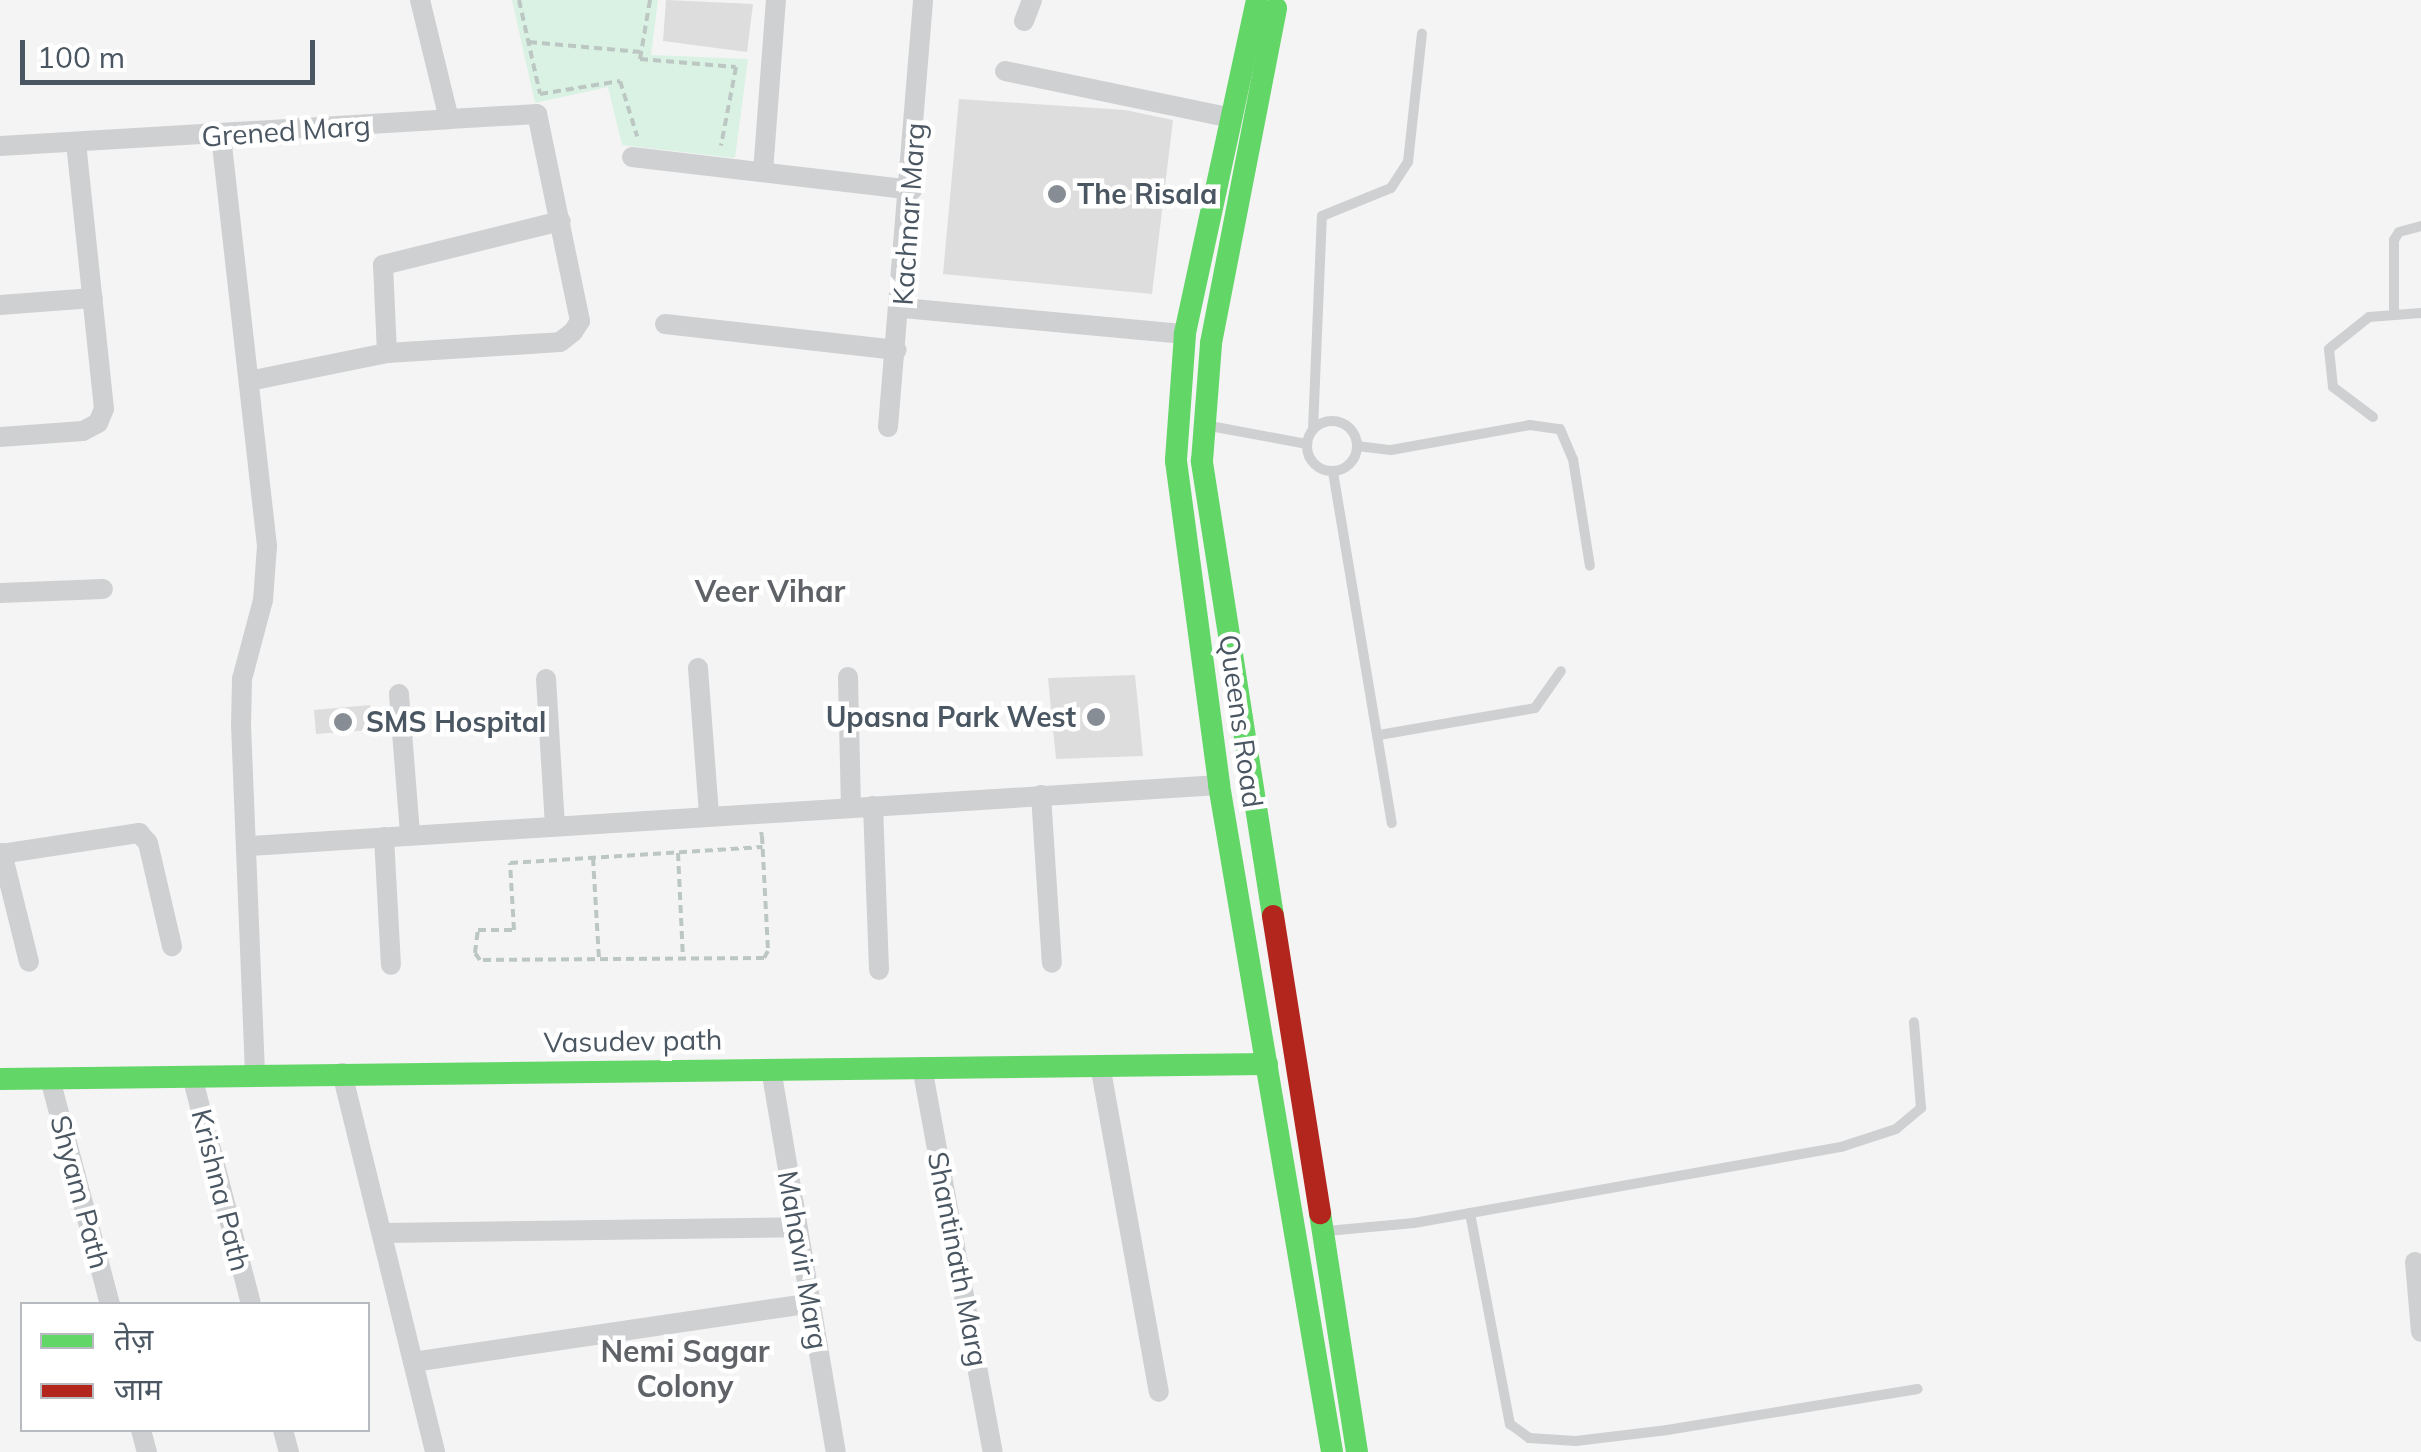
<!DOCTYPE html>
<html>
<head>
<meta charset="utf-8">
<style>
  body { margin:0 }
  #map { position:relative; width:2421px; height:1452px; overflow:hidden; background:#f4f4f4; font-family:Mulish,"Noto Sans Devanagari",sans-serif }
  div>[style] { position:absolute }
  [style*='--x'] { left:calc(var(--x)*1px); top:calc(var(--y)*1px); width:calc(var(--w)*1px); rotate:calc(var(--a)*1deg) }
  .green>* { inset:0; background:#d9f2e3 }
  .building>* { inset:0; background:#ddddde }
  .path>* { height:4px; margin-top:-2px; transform-origin:0; background:repeating-linear-gradient(90deg,#bcc7c4 0 8px,transparent 0 13px) }
  .lane>* { height:10px; margin:-5px; padding:0 5px; transform-origin:5px; border-radius:5px; background:#ced0d2 }
  .lane>.ring { margin:-5px; padding:0; box-sizing:content-box; background:none; border:10px solid #ced0d2; border-radius:50% }
  .street>* { height:20px; margin:-10px; padding:0 10px; transform-origin:10px; border-radius:10px; background:#ced0d2 }
  .fast>* { height:22px; margin:-11px; padding:0 11px; transform-origin:11px; border-radius:11px; background:#63d668 }
  .jam>* { height:22px; margin:-11px; padding:0 11px; transform-origin:11px; border-radius:11px; background:#b3261e }
  .dots>* { width:28px; height:28px; translate:-50% -50%; box-sizing:border-box; border:5px solid #fff; border-radius:50% }
  span { translate:-50% -50%; white-space:nowrap; text-align:center; line-height:1.15; -webkit-text-stroke:9px #fff; paint-order:stroke }
  .street-label { font-size:28px; color:#4a5661 }
  .poi-label { font-size:28px; color:#4a5661; font-weight:700 }
  .left { translate:0 -50%; text-align:left }
  .right { translate:-100% -50%; text-align:right }
  .neighbourhood-label { font-size:30px; color:#5f6368; font-weight:700 }
  .legend { position:absolute; left:20px; top:1302px; width:350px; height:130px; box-sizing:border-box; background:#fff; border:2px solid #b7bbc0; margin:0; padding:12px 18px; list-style:none; font-size:30px; color:#4a5661 }
  .legend li { display:flex; align-items:center; gap:20px; height:50px }
  .legend b { width:50px; border:2px solid #b7bbc0 }
  .scale { position:absolute; left:20px; top:40px; width:295px; height:45px; box-sizing:border-box; border:5px solid #4a5661; border-top:0; padding-left:12px; font-size:30px; line-height:35px; white-space:nowrap; color:#4a5661; -webkit-text-stroke:8px #fff; paint-order:stroke }
</style>
</head>
<body>
<div id="map">
  <div class="green">
    <i style="clip-path:polygon(512px 0,658px 0,651px 55px,748px 59px,735px 158px,622px 145px,608px 87px,535px 103px)"></i>
  </div>
  <div class="building">
    <i style="clip-path:polygon(666px 0,753px 4px,747px 52px,663px 41px)"></i>
    <i style="clip-path:polygon(959px 99px,1125px 110px,1173px 120px,1152px 294px,943px 274px)"></i>
    <i style="clip-path:polygon(1135px 675px,1143px 756px,1056px 759px,1048px 678px)"></i>
    <i style="clip-path:polygon(370px 705px,372px 730px,316px 734px,314px 710px)"></i>
  </div>
  <div class="path">
    <i style="--x:519;--y:0;--w:96;--a:77.4"></i>
    <i style="--x:540;--y:94;--w:81;--a:-9.2"></i>
    <i style="--x:620;--y:81;--w:58;--a:72.8"></i>
    <i style="--x:650;--y:0;--w:60;--a:99.6"></i>
    <i style="--x:640;--y:59;--w:96;--a:4.8"></i>
    <i style="--x:736;--y:67;--w:80;--a:100.8"></i>
    <i style="--x:529;--y:42;--w:112;--a:5.1"></i>
    <i style="--x:761;--y:832;--w:4;--a:76"></i>
    <i style="--x:762;--y:836;--w:115;--a:87"></i>
    <i style="--x:768;--y:951;--w:8;--a:120"></i>
    <i style="--x:764;--y:958;--w:284;--a:179.6"></i>
    <i style="--x:480;--y:960;--w:9;--a:-126"></i>
    <i style="--x:475;--y:953;--w:23;--a:-83"></i>
    <i style="--x:478;--y:930;--w:36;--a:0"></i>
    <i style="--x:514;--y:930;--w:67;--a:-93.4"></i>
    <i style="--x:510;--y:863;--w:253;--a:-3.6"></i>
    <i style="--x:678;--y:853;--w:105;--a:87.3"></i>
    <i style="--x:593;--y:858;--w:100;--a:86.6"></i>
  </div>
  <div class="lane">
    <i style="--x:2394;--y:311;--w:71;--a:-90"></i>
    <i style="--x:2394;--y:240;--w:9;--a:-58"></i>
    <i style="--x:2399;--y:232;--w:23;--a:-15"></i>
    <i style="--x:2373;--y:417;--w:50;--a:-143.1"></i>
    <i style="--x:2333;--y:387;--w:38;--a:-96"></i>
    <i style="--x:2329;--y:349;--w:51;--a:-38.7"></i>
    <i style="--x:2369;--y:317;--w:52;--a:-4.4"></i>
    <i class="ring" style="left:1307px;top:421px;width:40px;height:40px"></i>
    <i style="--x:1210;--y:426;--w:99;--a:10.5"></i>
    <i style="--x:1313;--y:429;--w:213;--a:-87.6"></i>
    <i style="--x:1322;--y:216;--w:74;--a:-22.1"></i>
    <i style="--x:1391;--y:188;--w:31;--a:-57"></i>
    <i style="--x:1408;--y:162;--w:129;--a:-83.8"></i>
    <i style="--x:1357;--y:446;--w:34;--a:7"></i>
    <i style="--x:1391;--y:450;--w:141;--a:-10.2"></i>
    <i style="--x:1530;--y:425;--w:30;--a:8"></i>
    <i style="--x:1560;--y:429;--w:33;--a:67"></i>
    <i style="--x:1573;--y:459;--w:108;--a:81"></i>
    <i style="--x:1333;--y:472;--w:356;--a:80.5"></i>
    <i style="--x:1379;--y:735;--w:158;--a:-9.8"></i>
    <i style="--x:1535;--y:708;--w:45;--a:-54.9"></i>
    <i style="--x:1470;--y:1213;--w:215;--a:79.3"></i>
    <i style="--x:1510;--y:1424;--w:24;--a:36"></i>
    <i style="--x:1529;--y:1438;--w:47;--a:3.7"></i>
    <i style="--x:1576;--y:1441;--w:92;--a:-6.9"></i>
    <i style="--x:1667;--y:1430;--w:254;--a:-9.3"></i>
    <i style="--x:1327;--y:1231;--w:87;--a:-5.3"></i>
    <i style="--x:1414;--y:1223;--w:434;--a:-10.1"></i>
    <i style="--x:1841;--y:1147;--w:58;--a:-18.1"></i>
    <i style="--x:1896;--y:1129;--w:33;--a:-40"></i>
    <i style="--x:1921;--y:1108;--w:86;--a:-94.7"></i>
  </div>
  <div class="street">
    <i style="--x:1024;--y:21;--w:22;--a:-69"></i>
    <i style="--x:1005;--y:71;--w:231;--a:11.7"></i>
    <i style="--x:221;--y:136;--w:413;--a:83.6"></i>
    <i style="--x:267;--y:546;--w:54;--a:94.2"></i>
    <i style="--x:263;--y:600;--w:82;--a:104.9"></i>
    <i style="--x:242;--y:679;--w:46;--a:91.2"></i>
    <i style="--x:241;--y:725;--w:351;--a:87.7"></i>
    <i style="--x:0;--y:146;--w:450;--a:-3.4"></i>
    <i style="--x:449;--y:119;--w:122;--a:-103.7"></i>
    <i style="--x:632;--y:157;--w:282;--a:6.7"></i>
    <i style="--x:763;--y:172;--w:172;--a:-85.7"></i>
    <i style="--x:0;--y:305;--w:93;--a:-4.3"></i>
    <i style="--x:903;--y:308;--w:283;--a:5.3"></i>
    <i style="--x:665;--y:324;--w:233;--a:6.4"></i>
    <i style="--x:387;--y:353;--w:88;--a:-92.6"></i>
    <i style="--x:383;--y:265;--w:183;--a:-13.9"></i>
    <i style="--x:249;--y:381;--w:141;--a:-11.5"></i>
    <i style="--x:387;--y:353;--w:173;--a:-3.6"></i>
    <i style="--x:560;--y:342;--w:16;--a:-38"></i>
    <i style="--x:573;--y:332;--w:13;--a:-58"></i>
    <i style="--x:580;--y:321;--w:211;--a:-101.7"></i>
    <i style="--x:537;--y:114;--w:88;--a:176.7"></i>
    <i style="--x:888;--y:427;--w:428;--a:-85.3"></i>
    <i style="--x:0;--y:437;--w:83;--a:-4.1"></i>
    <i style="--x:83;--y:431;--w:17;--a:-28"></i>
    <i style="--x:98;--y:423;--w:15;--a:-67"></i>
    <i style="--x:104;--y:409;--w:268;--a:-96"></i>
    <i style="--x:0;--y:593;--w:103;--a:-2.2"></i>
    <i style="--x:698;--y:668;--w:148;--a:85.7"></i>
    <i style="--x:848;--y:677;--w:129;--a:88.7"></i>
    <i style="--x:546;--y:679;--w:146;--a:86.5"></i>
    <i style="--x:399;--y:694;--w:141;--a:85.5"></i>
    <i style="--x:1041;--y:795;--w:168;--a:86.3"></i>
    <i style="--x:873;--y:806;--w:164;--a:87.9"></i>
    <i style="--x:384;--y:837;--w:128;--a:86.9"></i>
    <i style="--x:249;--y:846;--w:972;--a:-3.6"></i>
    <i style="--x:2;--y:853;--w:112;--a:76.1"></i>
    <i style="--x:0;--y:854;--w:141;--a:-8.6"></i>
    <i style="--x:139;--y:833;--w:13;--a:48"></i>
    <i style="--x:148;--y:843;--w:106;--a:76.9"></i>
    <i style="--x:1100;--y:1065;--w:332;--a:79.8"></i>
    <i style="--x:922;--y:1067;--w:391;--a:79.6"></i>
    <i style="--x:771;--y:1069;--w:388;--a:80.4"></i>
    <i style="--x:342;--y:1073;--w:390;--a:76.2"></i>
    <i style="--x:192;--y:1076;--w:236;--a:75.5"></i>
    <i style="--x:50;--y:1079;--w:233;--a:75.1"></i>
    <i style="--x:383;--y:1233;--w:413;--a:-0.8"></i>
    <i style="--x:2415;--y:1262;--w:70;--a:85.1"></i>
    <i style="--x:413;--y:1362;--w:402;--a:-8.4"></i>
    <i style="--x:141;--y:1430;--w:23;--a:75"></i>
    <i style="--x:283;--y:1430;--w:23;--a:75"></i>
  </div>
  <div class="fast">
    <i style="--x:1257;--y:0;--w:342;--a:102.2"></i>
    <i style="--x:1185;--y:334;--w:127;--a:94.1"></i>
    <i style="--x:1176;--y:461;--w:327;--a:82.4"></i>
    <i style="--x:1219;--y:785;--w:677;--a:80.38"></i>
    <i style="--x:1273;--y:916;--w:461;--a:-98.9"></i>
    <i style="--x:1202;--y:461;--w:118;--a:-85.6"></i>
    <i style="--x:1211;--y:343;--w:341;--a:-79"></i>
    <i style="--x:0;--y:1079;--w:1267;--a:-0.68"></i>
    <i style="--x:1320;--y:1213;--w:242;--a:81.2"></i>
  </div>
  <div class="jam">
    <i style="--x:1273;--y:916;--w:301;--a:81"></i>
  </div>
  <div class="dots">
    <i style="left:1057px;top:194px;background:#868d94"></i>
    <i style="left:1096px;top:717px;background:#868d94"></i>
    <i style="left:343px;top:722px;background:#868d94"></i>
  </div>
  <div class="street-label">
    <span style="left:286px;top:131px;rotate:-4deg">Grened Marg</span>
    <span style="left:909px;top:214px;rotate:-86deg">Kachnar Marg</span>
    <span style="left:1241px;top:721px;rotate:82deg">Queens Road</span>
    <span style="left:633px;top:1041px;rotate:-1deg">Vasudev path</span>
    <span style="left:221px;top:1190px;rotate:76deg">Krishna Path</span>
    <span style="left:80px;top:1192px;rotate:75deg">Shyam Path</span>
    <span style="left:958px;top:1259px;rotate:79deg">Shantinath Marg</span>
    <span style="left:803px;top:1260px;rotate:80deg">Mahavir Marg</span>
  </div>
  <div class="poi-label">
    <span class="left" style="left:1077px;top:194px">The Risala</span>
    <span class="right" style="left:1076px;top:717px">Upasna Park West</span>
    <span class="left" style="left:366px;top:722px">SMS Hospital</span>
  </div>
  <div class="neighbourhood-label">
    <span style="left:770px;top:591px">Veer Vihar</span>
    <span style="left:685px;top:1368px">Nemi Sagar<br>Colony</span>
  </div>
  <ul class="legend">
  <li><b style="height:12px;background:#63d668"></b>तेज़</li>
  <li><b style="height:12px;background:#b3261e"></b>जाम</li>
  </ul>
  <div class="scale">100 m</div>
</div>
</body>
</html>
